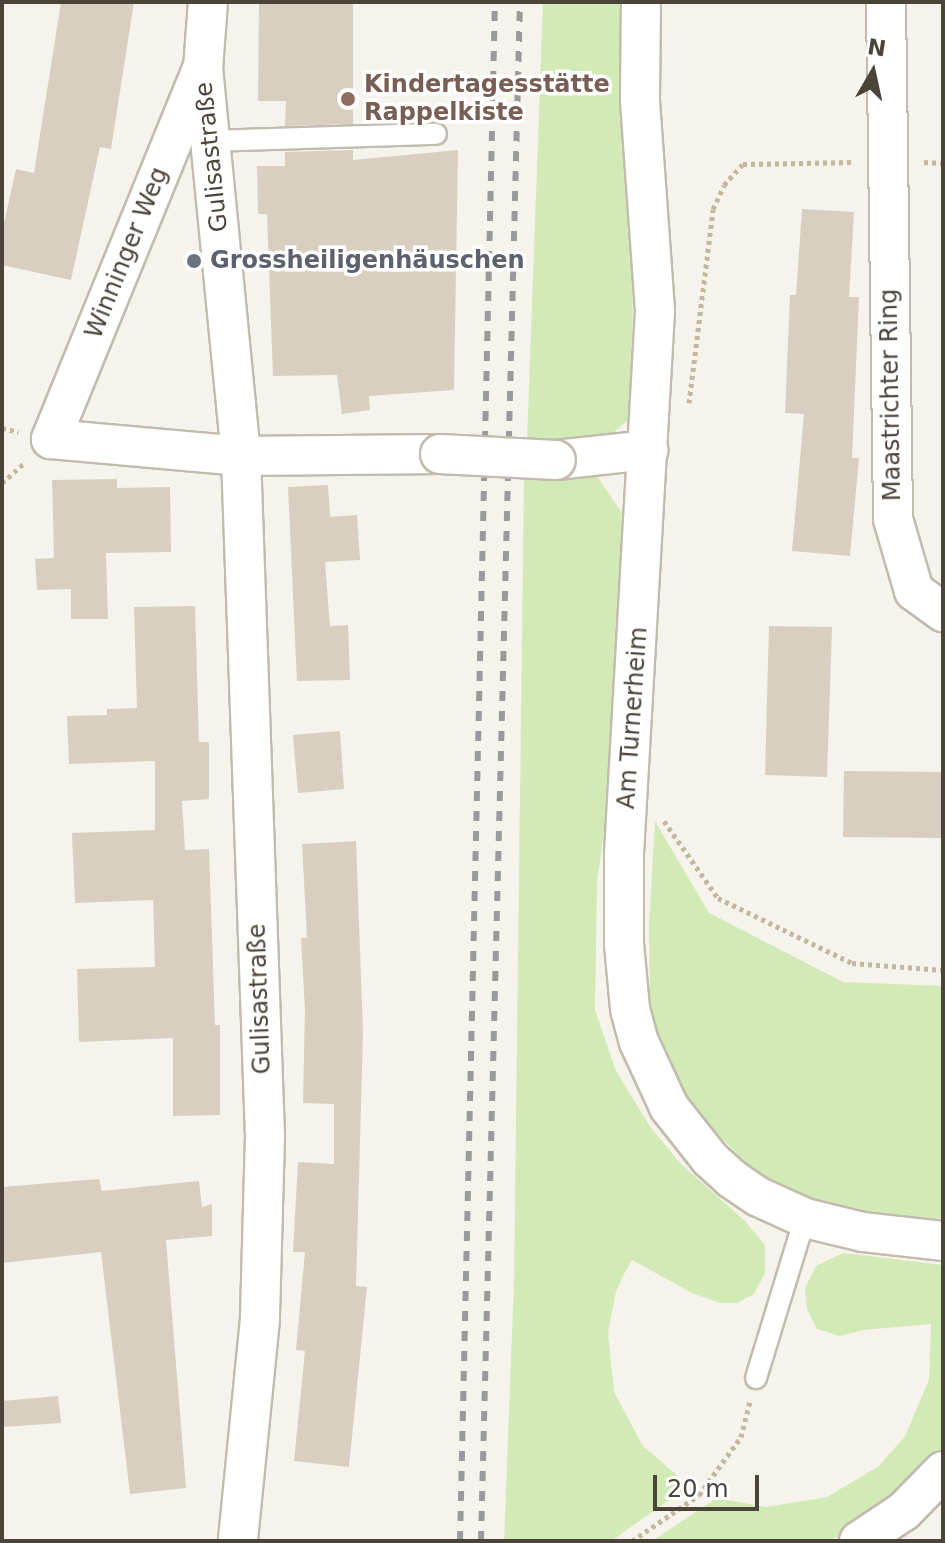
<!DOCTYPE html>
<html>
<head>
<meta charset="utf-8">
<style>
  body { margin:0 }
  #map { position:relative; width:945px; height:1543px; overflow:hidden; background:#f6f3ec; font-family:"DejaVu Sans",sans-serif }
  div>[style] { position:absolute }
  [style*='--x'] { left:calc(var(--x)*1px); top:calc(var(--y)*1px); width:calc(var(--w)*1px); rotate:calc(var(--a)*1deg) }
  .green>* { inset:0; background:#d2eab5 }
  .building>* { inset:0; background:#d8cfc1 }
  .path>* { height:5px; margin-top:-2.5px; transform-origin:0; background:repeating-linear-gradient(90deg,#c4b79f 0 4px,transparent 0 8px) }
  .roads { filter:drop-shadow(2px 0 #c2bbae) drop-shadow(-2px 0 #c2bbae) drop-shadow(0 2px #c2bbae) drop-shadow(0 -2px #c2bbae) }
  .lane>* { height:20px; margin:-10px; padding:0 10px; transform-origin:10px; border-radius:10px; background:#fff }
  .street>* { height:38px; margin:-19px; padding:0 19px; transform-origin:19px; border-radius:19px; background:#fff }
  .rail>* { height:6px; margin-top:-3px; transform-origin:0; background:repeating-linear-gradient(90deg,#9a9a9a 0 10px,transparent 0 20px) }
  .bridges { filter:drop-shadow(2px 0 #c2bbae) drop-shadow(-2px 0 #c2bbae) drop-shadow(0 2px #c2bbae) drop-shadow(0 -2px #c2bbae) }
  .street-bridge>* { height:38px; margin:-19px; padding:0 19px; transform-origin:19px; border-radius:19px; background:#fff }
  .dots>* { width:22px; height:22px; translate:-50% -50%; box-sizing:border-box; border:4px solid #fff; border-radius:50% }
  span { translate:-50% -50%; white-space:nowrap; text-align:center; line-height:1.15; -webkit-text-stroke:7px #fff; paint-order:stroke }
  .education-label { font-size:24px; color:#785e54; font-weight:700 }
  .left { translate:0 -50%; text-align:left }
  .street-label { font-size:24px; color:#4b4439 }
  .worship-label { font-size:24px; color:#5b616d; font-weight:700 }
  .frame { position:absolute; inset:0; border:4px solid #4b4439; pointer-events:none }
  .north { position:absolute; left:833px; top:32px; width:80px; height:80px; -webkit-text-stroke:6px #fff; paint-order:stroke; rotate:9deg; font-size:22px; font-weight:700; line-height:32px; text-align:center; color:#4b4439 }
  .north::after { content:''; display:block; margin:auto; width:28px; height:36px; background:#4b4439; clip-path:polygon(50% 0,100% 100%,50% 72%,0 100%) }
  .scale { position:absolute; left:653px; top:1475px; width:106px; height:36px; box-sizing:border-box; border:4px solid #4b4439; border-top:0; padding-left:10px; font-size:24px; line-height:28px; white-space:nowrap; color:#4b4439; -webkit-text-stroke:6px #fff; paint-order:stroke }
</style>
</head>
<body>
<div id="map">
  <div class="green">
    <i style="clip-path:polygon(543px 2px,621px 2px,621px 108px,633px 268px,632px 406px,628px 420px,611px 435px,557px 444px,527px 442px)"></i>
    <i style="clip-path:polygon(524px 473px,597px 476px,626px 519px,615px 754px,597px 882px,595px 1010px,616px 1071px,651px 1128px,682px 1165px,745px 1221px,765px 1245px,765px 1273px,754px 1294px,737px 1303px,720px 1303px,692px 1293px,632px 1260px,624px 1274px,616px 1292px,608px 1332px,614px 1392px,643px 1446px,689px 1486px,611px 1541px,504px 1541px,514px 1282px)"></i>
    <i style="clip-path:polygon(655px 821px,709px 913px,843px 982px,943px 986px,943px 1218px,921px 1220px,859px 1212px,801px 1197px,751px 1167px,701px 1118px,671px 1070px,650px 1010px,649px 925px)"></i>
    <i style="clip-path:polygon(843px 1253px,943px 1265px,943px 1446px,935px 1461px,845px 1534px,827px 1541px,652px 1541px,717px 1498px,766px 1507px,827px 1497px,879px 1466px,905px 1436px,929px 1380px,931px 1324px,863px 1330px,840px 1336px,817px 1329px,807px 1309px,805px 1288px,816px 1266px)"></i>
  </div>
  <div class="building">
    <i style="clip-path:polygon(61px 2px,134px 2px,111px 149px,100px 147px,71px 280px,2px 265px,2px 232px,16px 169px,34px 173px)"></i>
    <i style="clip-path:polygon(259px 2px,353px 2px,353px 124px,285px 126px,286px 101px,258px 101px)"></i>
    <i style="clip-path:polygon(353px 150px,353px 160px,458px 150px,454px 390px,369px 396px,370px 410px,342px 414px,337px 375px,273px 376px,267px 214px,258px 214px,257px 166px,285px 166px,285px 152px)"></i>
    <i style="clip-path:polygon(802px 209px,854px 212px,849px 297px,859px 297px,852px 458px,859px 458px,850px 556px,792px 551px,804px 414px,785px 413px,790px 295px,796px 295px)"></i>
    <i style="clip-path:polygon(117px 479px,117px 488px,170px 487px,171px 552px,106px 553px,108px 619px,71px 619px,71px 589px,37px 590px,35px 559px,54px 558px,52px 480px)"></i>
    <i style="clip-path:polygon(328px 485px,330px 517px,357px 515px,360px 560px,325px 562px,330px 626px,348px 625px,350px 680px,297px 681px,288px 487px)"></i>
    <i style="clip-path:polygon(195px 606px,199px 742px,209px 742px,209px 799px,182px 801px,185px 850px,209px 849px,215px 1025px,220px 1025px,220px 1115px,173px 1116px,173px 1038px,79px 1042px,77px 969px,155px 967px,153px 900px,75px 903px,72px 833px,155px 830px,155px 761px,69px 764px,67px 716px,107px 715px,107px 709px,137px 708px,134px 607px)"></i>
    <i style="clip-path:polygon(769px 626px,832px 627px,827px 777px,765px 775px)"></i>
    <i style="clip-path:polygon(340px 731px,344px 789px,298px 793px,293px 735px)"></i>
    <i style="clip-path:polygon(844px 771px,943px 772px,943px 838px,843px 837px)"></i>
    <i style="clip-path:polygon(356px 841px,363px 1033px,356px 1286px,367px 1287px,349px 1467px,294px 1461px,305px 1351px,296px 1350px,305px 1252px,293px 1252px,298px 1162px,334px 1164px,334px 1104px,303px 1103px,305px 1010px,301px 938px,307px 938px,302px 844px)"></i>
    <i style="clip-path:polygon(99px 1179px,102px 1191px,199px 1181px,202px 1207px,212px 1204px,212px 1236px,166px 1240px,186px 1488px,130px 1494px,101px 1252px,2px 1263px,2px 1187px)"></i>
    <i style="clip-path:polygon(58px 1396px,61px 1423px,2px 1427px,2px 1401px)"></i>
  </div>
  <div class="path">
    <i style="--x:924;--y:162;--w:19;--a:3"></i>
    <i style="--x:689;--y:403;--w:195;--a:-82.9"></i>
    <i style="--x:713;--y:209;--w:26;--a:-65"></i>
    <i style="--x:724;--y:185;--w:28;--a:-48"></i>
    <i style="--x:743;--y:164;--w:111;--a:-1"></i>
    <i style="--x:2;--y:428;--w:17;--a:13"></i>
    <i style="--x:2;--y:483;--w:31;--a:-42"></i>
    <i style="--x:664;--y:821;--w:94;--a:55"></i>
    <i style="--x:718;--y:898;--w:149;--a:25.9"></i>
    <i style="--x:852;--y:963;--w:91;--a:4.4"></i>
    <i style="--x:632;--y:1541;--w:81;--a:-34.5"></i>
    <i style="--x:699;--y:1495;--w:72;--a:-54.1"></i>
    <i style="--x:741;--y:1437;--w:36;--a:-76"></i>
  </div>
  <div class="roads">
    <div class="lane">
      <i style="--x:211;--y:141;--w:225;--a:-1.8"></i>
      <i style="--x:756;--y:1378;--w:167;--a:-73"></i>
    </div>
    <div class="street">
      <i style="--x:208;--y:2;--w:66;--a:94.3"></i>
      <i style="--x:203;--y:68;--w:390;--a:84.4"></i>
      <i style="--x:241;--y:456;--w:680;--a:87.98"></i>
      <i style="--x:265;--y:1136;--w:183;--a:91.6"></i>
      <i style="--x:260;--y:1319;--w:223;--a:95.7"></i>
      <i style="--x:641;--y:2;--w:99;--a:90.6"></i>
      <i style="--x:640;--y:101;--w:211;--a:85.9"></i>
      <i style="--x:655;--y:311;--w:543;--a:93.27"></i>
      <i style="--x:624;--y:853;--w:91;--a:90"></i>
      <i style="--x:624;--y:944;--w:65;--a:84.7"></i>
      <i style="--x:630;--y:1009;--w:34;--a:75"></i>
      <i style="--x:639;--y:1042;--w:72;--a:65.2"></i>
      <i style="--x:669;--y:1107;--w:66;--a:51.7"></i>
      <i style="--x:710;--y:1159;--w:30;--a:42"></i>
      <i style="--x:732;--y:1179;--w:32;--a:34"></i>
      <i style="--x:759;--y:1197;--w:51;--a:24.5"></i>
      <i style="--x:805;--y:1218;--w:60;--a:13.6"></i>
      <i style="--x:863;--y:1232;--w:81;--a:6.4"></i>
      <i style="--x:886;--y:2;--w:517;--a:89.22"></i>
      <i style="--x:893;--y:519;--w:75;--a:73.7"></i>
      <i style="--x:914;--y:591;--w:36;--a:36"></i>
      <i style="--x:202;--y:69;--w:400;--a:112.2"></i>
      <i style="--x:51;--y:439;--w:191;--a:5.1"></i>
      <i style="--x:241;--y:456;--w:199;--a:-0.6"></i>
      <i style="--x:556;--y:460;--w:93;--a:-6.2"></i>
      <i style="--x:859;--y:1541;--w:54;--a:-33.7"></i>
      <i style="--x:904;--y:1511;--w:56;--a:-45.7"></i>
    </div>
  </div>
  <div class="rail">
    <i style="--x:460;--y:1541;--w:1539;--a:-88.7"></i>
    <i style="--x:481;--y:1541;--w:1539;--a:-88.55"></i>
  </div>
  <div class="bridges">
    <div class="street-bridge">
      <i style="--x:440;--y:454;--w:116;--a:3"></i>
    </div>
  </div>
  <div class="dots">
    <i style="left:348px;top:99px;background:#8d6e63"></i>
    <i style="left:194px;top:261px;background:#6b7280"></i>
  </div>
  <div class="education-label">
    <span class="left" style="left:364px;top:99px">Kindertagesstätte<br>Rappelkiste</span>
  </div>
  <div class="street-label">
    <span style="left:212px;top:157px;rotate:-96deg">Gulisastraße</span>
    <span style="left:127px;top:253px;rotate:-68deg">Winninger Weg</span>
    <span style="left:891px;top:395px;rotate:-91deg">Maastrichter Ring</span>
    <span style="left:633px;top:718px;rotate:-86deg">Am Turnerheim</span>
    <span style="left:260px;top:999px;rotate:-92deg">Gulisastraße</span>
  </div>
  <div class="worship-label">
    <span class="left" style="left:210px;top:261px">Grossheiligenhäuschen</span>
  </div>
  <div class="frame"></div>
  <div class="north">N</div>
  <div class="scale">20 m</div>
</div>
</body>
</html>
